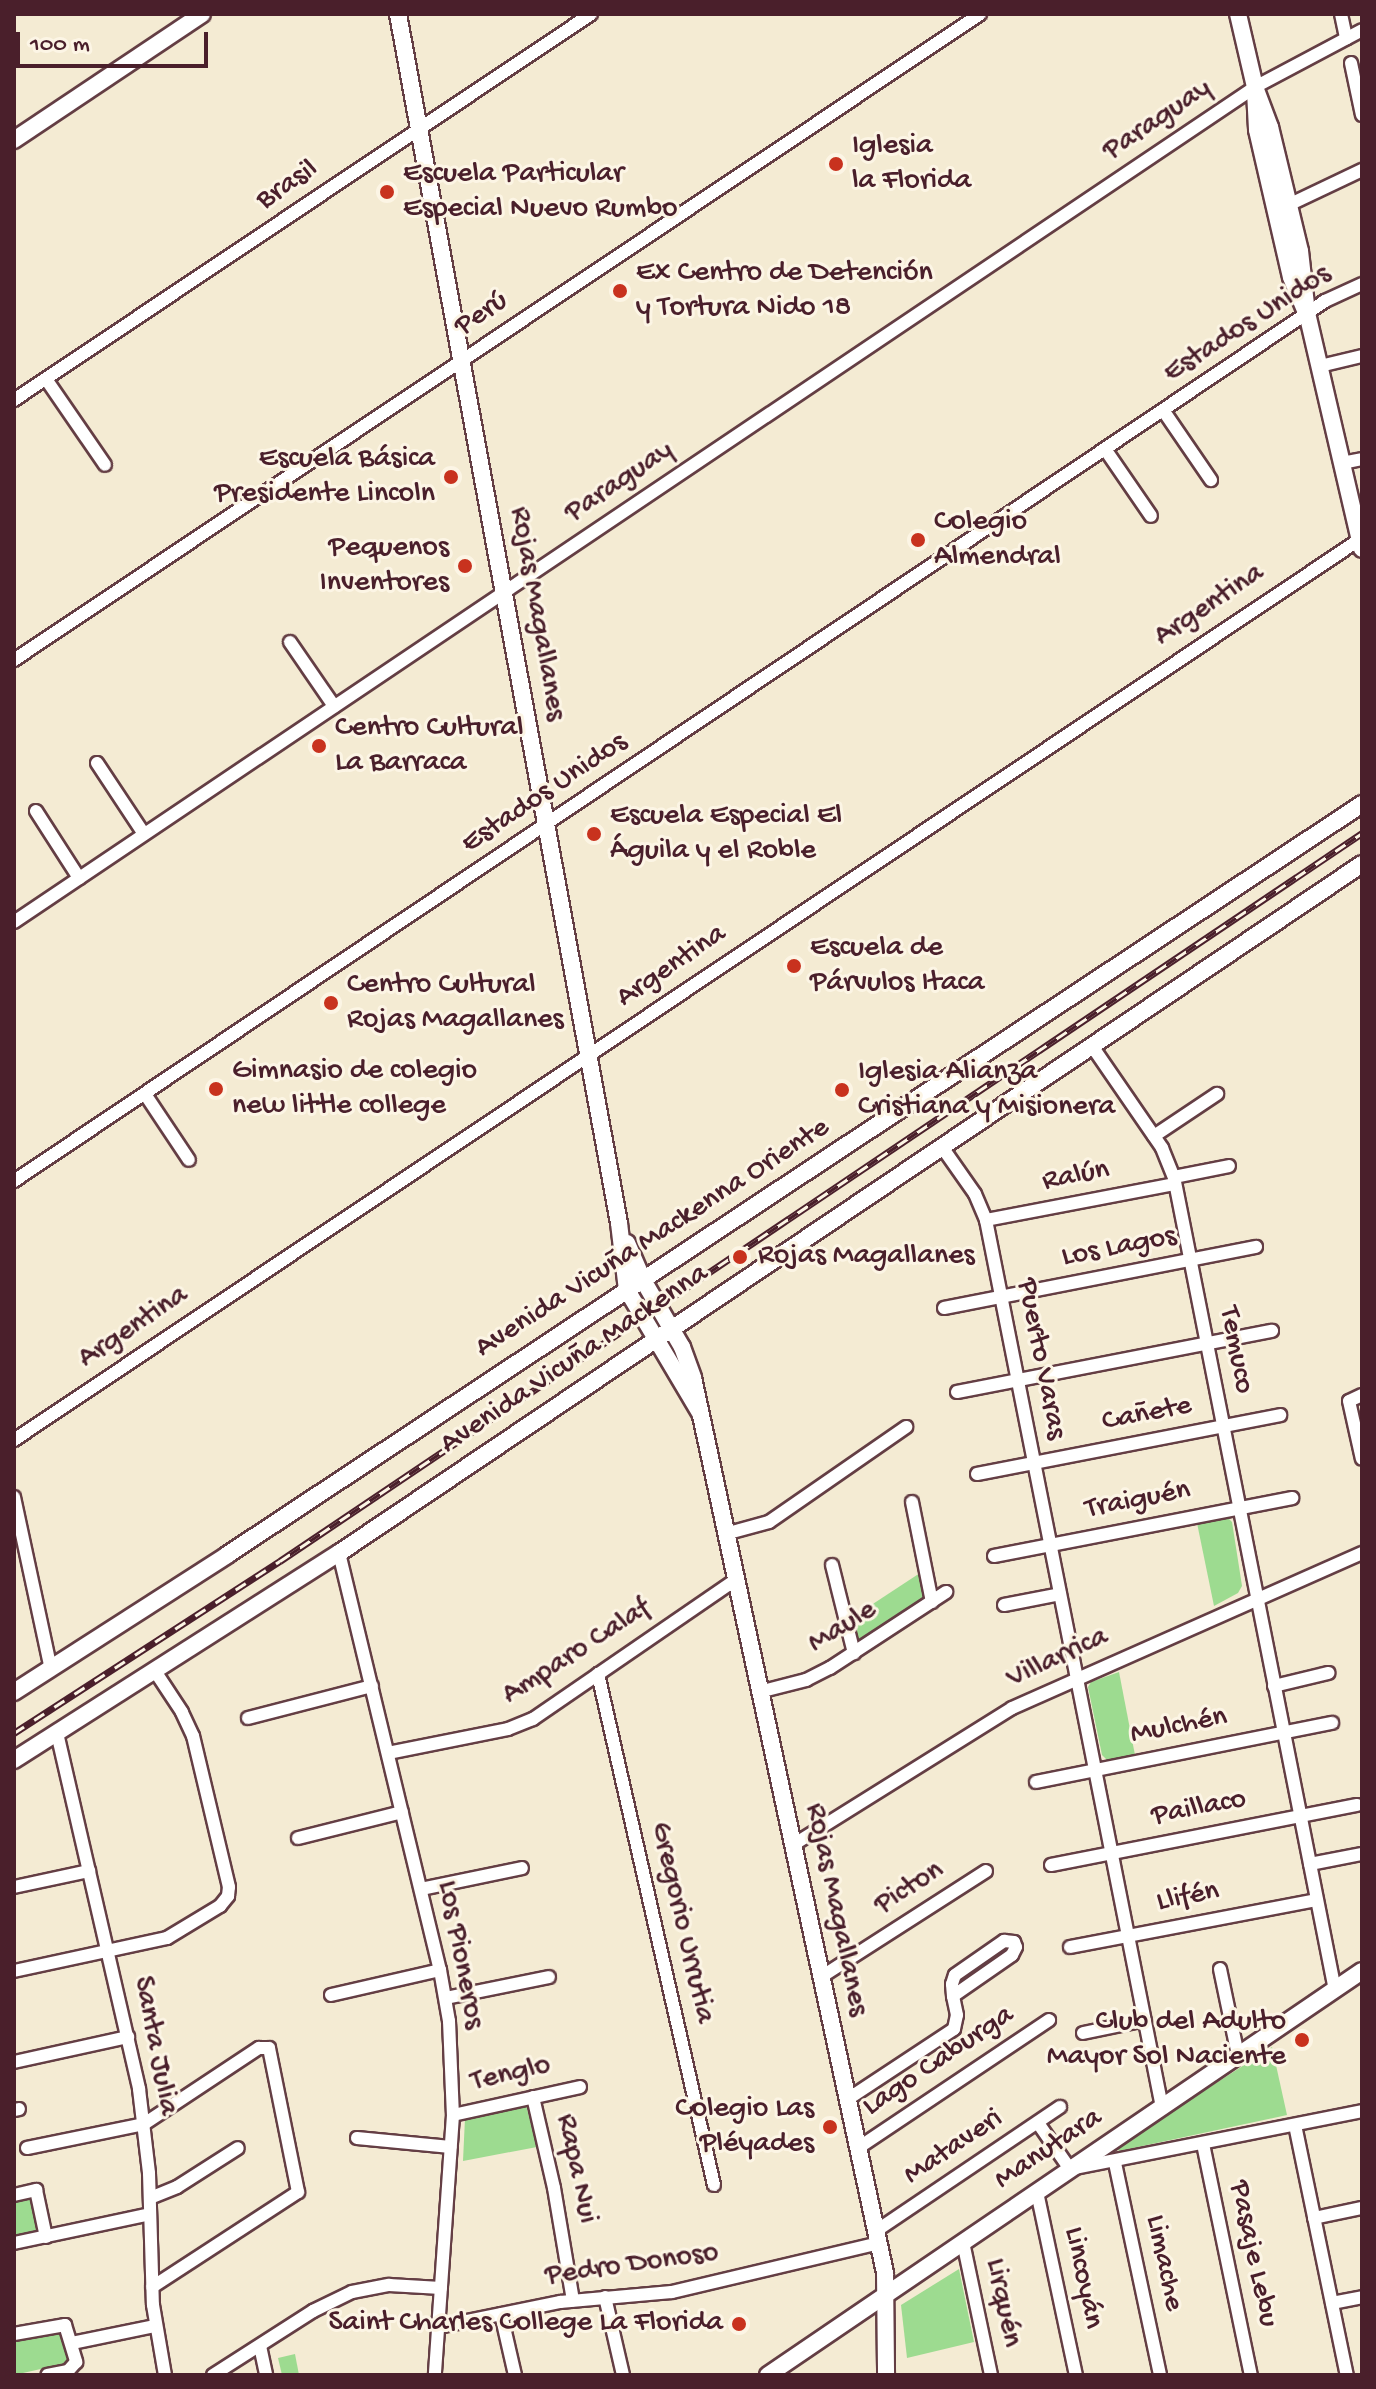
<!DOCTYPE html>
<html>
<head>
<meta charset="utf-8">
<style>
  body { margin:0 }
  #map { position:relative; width:1376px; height:2389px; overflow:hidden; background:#f4ebd3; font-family:"Gochi Hand",sans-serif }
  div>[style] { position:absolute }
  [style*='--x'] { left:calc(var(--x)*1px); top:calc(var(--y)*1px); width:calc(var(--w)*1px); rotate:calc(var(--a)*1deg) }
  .green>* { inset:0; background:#9ddb90 }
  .roads { filter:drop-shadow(2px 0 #643e44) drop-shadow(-2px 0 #643e44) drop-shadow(0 2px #643e44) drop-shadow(0 -2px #643e44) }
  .minor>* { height:12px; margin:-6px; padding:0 6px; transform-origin:6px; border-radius:6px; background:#fff }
  .major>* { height:16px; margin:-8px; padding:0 8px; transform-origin:8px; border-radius:8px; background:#fff }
  .rail>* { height:7px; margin-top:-3.5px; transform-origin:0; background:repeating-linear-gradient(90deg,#fcf5e5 0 12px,#4a1f2b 0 24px); box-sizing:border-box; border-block:2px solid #4a1f2b }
  .dots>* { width:22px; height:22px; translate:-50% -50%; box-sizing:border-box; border:4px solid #fcf5e5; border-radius:50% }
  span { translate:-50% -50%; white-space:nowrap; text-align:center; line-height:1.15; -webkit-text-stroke:6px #fcf5e5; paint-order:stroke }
  .street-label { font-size:30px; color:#4a1f2b }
  .poi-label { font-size:30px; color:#4a1f2b }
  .left { translate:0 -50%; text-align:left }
  .right { translate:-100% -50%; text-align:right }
  .frame { position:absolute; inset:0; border:16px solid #4a1f2b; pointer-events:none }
  .scale { position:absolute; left:16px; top:32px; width:192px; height:36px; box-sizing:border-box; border:4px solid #4a1f2b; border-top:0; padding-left:10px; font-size:24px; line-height:28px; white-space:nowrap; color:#4a1f2b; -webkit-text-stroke:6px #fcf5e5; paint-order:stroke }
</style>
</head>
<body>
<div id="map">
  <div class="green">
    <i style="clip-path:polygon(1227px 1517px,1232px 1522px,1242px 1586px,1238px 1593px,1214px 1606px,1197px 1523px)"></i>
    <i style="clip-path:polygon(920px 1573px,927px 1598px,859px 1643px,853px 1617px)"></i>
    <i style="clip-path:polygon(1119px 1672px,1135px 1755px,1107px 1760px,1102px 1755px,1088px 1687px,1091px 1682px)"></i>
    <i style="clip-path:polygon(1272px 2047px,1287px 2115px,1119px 2151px,1117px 2147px)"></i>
    <i style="clip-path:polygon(526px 2105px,537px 2147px,463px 2161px,465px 2118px)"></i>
    <i style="clip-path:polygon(35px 2195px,42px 2232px,14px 2238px,14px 2200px)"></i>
    <i style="clip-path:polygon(959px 2269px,974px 2342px,907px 2358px,901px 2305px)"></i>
    <i style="clip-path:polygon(65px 2331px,72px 2362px,14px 2375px,14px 2342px)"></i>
    <i style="clip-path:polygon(295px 2354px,299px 2375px,282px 2375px,278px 2358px)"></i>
  </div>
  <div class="roads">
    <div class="minor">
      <i style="--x:1341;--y:14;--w:25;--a:78"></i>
      <i style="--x:1351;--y:63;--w:53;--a:78.1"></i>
      <i style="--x:1282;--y:208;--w:89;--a:-25.4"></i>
      <i style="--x:1320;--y:366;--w:43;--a:-13.4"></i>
      <i style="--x:46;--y:379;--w:104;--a:55.5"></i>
      <i style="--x:14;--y:400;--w:694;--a:-33.78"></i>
      <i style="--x:1163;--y:410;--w:85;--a:55.6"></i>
      <i style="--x:1105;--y:449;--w:81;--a:55.5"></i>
      <i style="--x:1342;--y:463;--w:20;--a:-11"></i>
      <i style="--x:290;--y:642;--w:78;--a:55.5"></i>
      <i style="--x:14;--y:660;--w:1162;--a:-33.77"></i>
      <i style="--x:97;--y:763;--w:85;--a:56.5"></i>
      <i style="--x:36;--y:811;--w:80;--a:57.3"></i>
      <i style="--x:14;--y:922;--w:1496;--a:-33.93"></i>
      <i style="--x:1255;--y:87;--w:121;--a:-28"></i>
      <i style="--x:1092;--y:1046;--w:124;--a:55.5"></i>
      <i style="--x:1162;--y:1148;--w:31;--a:68"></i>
      <i style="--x:1174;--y:1177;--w:829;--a:78.8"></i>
      <i style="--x:145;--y:1094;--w:79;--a:56.3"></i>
      <i style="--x:1154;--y:1136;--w:76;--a:-33.7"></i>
      <i style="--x:942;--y:1147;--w:57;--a:54.9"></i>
      <i style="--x:975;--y:1194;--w:28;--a:67"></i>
      <i style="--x:986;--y:1220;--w:904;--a:78.78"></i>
      <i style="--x:1174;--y:1177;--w:56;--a:-11.3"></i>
      <i style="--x:14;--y:1181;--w:1579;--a:-33.87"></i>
      <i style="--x:1325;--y:301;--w:41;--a:-24.7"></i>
      <i style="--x:986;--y:1220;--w:192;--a:-10.8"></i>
      <i style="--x:944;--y:1308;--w:318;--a:-11.1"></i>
      <i style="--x:957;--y:1392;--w:321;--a:-11"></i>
      <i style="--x:1362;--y:1395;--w:14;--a:155"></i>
      <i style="--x:1349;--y:1401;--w:59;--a:77.4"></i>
      <i style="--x:14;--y:1440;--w:1622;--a:-33.79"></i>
      <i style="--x:977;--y:1474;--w:309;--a:-11"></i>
      <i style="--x:14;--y:1497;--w:176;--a:77.9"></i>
      <i style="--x:912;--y:1502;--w:102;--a:78.7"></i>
      <i style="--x:725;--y:1534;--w:46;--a:-15.3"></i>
      <i style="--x:769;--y:1522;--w:167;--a:-34.7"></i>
      <i style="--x:339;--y:1553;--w:429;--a:76.4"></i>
      <i style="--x:440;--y:1970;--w:52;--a:80"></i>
      <i style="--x:449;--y:2021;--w:94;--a:87.6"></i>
      <i style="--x:453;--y:2115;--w:261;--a:94"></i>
      <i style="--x:994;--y:1556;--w:304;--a:-11"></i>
      <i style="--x:832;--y:1565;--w:91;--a:76"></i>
      <i style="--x:1004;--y:1605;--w:57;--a:-11.1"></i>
      <i style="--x:598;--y:1674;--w:524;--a:77.21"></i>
      <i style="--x:1274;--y:1686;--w:56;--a:-13.5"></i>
      <i style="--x:759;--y:1692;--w:49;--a:-14.3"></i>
      <i style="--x:806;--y:1680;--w:27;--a:-27"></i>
      <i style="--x:830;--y:1668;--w:139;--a:-33.2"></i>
      <i style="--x:248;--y:1718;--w:128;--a:-14.5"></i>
      <i style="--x:57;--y:1733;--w:365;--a:77"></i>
      <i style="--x:139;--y:2089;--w:85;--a:83.2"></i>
      <i style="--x:149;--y:2173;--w:132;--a:88.3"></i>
      <i style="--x:153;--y:2305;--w:71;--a:80.3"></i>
      <i style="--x:388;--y:1753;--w:122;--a:-11.3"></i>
      <i style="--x:508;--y:1729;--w:27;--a:-22"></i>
      <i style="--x:533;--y:1719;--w:245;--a:-34.5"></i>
      <i style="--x:1036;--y:1782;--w:302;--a:-11.3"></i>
      <i style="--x:298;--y:1838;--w:107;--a:-14"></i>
      <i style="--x:793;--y:1845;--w:258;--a:-32"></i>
      <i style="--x:1012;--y:1708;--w:383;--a:-23.9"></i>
      <i style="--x:1310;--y:1864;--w:53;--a:-10.9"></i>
      <i style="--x:1051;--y:1865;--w:312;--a:-11.1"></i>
      <i style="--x:14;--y:1887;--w:77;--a:-12"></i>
      <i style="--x:421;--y:1889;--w:103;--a:-11.7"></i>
      <i style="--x:1070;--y:1947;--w:251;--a:-10.8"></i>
      <i style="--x:1220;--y:1969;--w:88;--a:78.2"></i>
      <i style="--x:14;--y:1971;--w:157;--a:-12.2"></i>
      <i style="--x:167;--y:1938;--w:62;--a:-31.1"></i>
      <i style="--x:220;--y:1906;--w:13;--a:-51"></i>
      <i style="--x:228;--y:1896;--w:9;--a:-84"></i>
      <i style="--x:229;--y:1887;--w:155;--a:-103.4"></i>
      <i style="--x:193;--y:1736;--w:26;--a:-115"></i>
      <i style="--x:182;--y:1712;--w:49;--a:-123.4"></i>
      <i style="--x:821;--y:1977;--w:196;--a:-32.7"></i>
      <i style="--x:331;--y:1995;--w:112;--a:-12.9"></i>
      <i style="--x:446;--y:1998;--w:105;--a:-11.5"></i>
      <i style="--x:1083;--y:2033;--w:63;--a:-11.8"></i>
      <i style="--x:14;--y:2062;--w:117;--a:-12.4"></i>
      <i style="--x:533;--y:2097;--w:93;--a:77"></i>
      <i style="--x:554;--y:2188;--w:114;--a:80.4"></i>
      <i style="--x:848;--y:2099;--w:127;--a:-33.4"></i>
      <i style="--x:954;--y:2029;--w:14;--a:-78"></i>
      <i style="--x:957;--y:2015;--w:19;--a:-102"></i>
      <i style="--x:953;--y:1996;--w:12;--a:-95"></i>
      <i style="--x:952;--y:1984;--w:9;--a:-72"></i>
      <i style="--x:955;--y:1975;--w:60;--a:-34.8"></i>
      <i style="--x:1004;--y:1941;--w:10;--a:6"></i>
      <i style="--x:1014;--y:1942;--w:5;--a:68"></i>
      <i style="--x:1016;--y:1947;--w:9;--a:117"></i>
      <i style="--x:1012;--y:1955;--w:72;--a:145.2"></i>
      <i style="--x:14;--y:2110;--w:5;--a:-11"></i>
      <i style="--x:453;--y:2115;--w:130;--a:-12.4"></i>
      <i style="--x:1038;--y:2123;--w:56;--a:55.2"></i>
      <i style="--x:1070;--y:2169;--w:298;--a:-11.2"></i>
      <i style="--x:1295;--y:2125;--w:255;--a:78.3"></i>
      <i style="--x:357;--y:2138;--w:94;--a:5.5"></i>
      <i style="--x:1203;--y:2144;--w:236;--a:78.3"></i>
      <i style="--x:27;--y:2148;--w:119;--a:-11.6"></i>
      <i style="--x:144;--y:2124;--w:138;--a:-33.5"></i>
      <i style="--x:259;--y:2048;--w:10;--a:0"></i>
      <i style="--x:269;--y:2048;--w:147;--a:78.6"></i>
      <i style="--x:298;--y:2192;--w:174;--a:146.9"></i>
      <i style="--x:858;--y:2148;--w:230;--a:-33.8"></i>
      <i style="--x:1115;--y:2163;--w:217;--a:78"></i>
      <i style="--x:1037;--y:2192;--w:187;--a:78"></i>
      <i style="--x:14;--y:2195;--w:23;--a:-13"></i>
      <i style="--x:36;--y:2190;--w:48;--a:78"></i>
      <i style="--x:150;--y:2198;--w:29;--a:-22"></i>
      <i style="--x:177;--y:2187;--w:72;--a:-32.6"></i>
      <i style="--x:1314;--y:2218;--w:49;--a:-11.8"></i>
      <i style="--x:876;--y:2231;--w:222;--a:-34"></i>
      <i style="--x:963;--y:2242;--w:136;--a:78.1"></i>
      <i style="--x:14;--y:2243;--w:139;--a:-12"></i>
      <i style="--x:605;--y:2297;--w:80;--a:77"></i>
      <i style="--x:1332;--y:2303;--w:31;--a:-11"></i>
      <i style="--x:501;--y:2314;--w:63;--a:77.1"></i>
      <i style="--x:438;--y:2327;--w:125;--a:-11.6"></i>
      <i style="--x:560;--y:2302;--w:112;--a:-5.1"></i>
      <i style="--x:672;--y:2292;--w:213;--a:-13.3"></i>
      <i style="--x:14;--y:2334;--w:52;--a:-10"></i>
      <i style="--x:65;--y:2325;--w:39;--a:73"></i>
      <i style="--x:76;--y:2362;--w:12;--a:132"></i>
      <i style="--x:68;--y:2371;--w:21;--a:169"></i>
      <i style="--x:72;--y:2343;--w:85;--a:-11.6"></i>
      <i style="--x:260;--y:2346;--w:30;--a:78"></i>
      <i style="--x:213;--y:2375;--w:119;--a:-32.6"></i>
      <i style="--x:313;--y:2311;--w:43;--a:-26"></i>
      <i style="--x:352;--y:2292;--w:38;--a:-11"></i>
      <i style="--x:389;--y:2285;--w:52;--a:3.3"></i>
    </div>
    <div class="major">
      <i style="--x:398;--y:14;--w:1229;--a:79.64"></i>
      <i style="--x:619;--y:1223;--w:67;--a:83.2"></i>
      <i style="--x:627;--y:1290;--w:143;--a:59.3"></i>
      <i style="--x:1238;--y:14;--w:75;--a:76.9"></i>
      <i style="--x:1255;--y:87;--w:43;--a:69.4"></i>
      <i style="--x:1270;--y:127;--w:128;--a:76.4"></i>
      <i style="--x:1300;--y:251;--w:62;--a:83.6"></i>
      <i style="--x:1307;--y:313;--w:242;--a:76.9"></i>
      <i style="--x:1255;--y:91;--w:39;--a:87"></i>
      <i style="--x:1257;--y:130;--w:151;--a:77"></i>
      <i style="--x:1291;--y:277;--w:34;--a:67"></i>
      <i style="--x:14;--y:140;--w:226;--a:-33.8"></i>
      <i style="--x:627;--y:1243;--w:40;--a:66.6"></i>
      <i style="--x:643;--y:1280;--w:78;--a:59.8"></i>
      <i style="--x:682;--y:1347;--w:33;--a:70"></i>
      <i style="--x:693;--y:1378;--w:915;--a:77.89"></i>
      <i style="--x:885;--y:2273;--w:102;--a:89.4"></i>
      <i style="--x:14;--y:1692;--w:253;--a:-32.7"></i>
      <i style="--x:227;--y:1555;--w:1361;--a:-33.49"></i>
      <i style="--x:14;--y:1760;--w:385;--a:-32.5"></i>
      <i style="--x:339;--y:1553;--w:1233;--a:-33.96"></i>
      <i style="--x:768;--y:2375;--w:718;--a:-34.22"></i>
    </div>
  </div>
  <div class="rail">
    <i style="--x:14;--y:1733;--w:317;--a:-32.9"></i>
    <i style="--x:280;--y:1561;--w:1304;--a:-33.93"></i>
  </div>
  <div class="dots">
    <i style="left:836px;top:164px;background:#c8321e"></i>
    <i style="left:387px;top:192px;background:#c8321e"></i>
    <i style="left:620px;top:291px;background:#c8321e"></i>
    <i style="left:451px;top:477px;background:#c8321e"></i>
    <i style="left:918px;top:540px;background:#c8321e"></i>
    <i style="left:465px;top:566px;background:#c8321e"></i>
    <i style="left:319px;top:746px;background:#c8321e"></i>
    <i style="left:594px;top:834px;background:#c8321e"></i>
    <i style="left:794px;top:966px;background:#c8321e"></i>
    <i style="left:331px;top:1003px;background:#c8321e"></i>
    <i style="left:216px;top:1089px;background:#c8321e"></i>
    <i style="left:842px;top:1090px;background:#c8321e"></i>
    <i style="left:740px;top:1257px;background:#c8321e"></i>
    <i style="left:1302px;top:2040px;background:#c8321e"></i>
    <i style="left:830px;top:2127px;background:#c8321e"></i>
    <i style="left:739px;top:2324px;background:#c8321e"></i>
  </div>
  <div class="street-label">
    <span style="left:1158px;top:121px;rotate:-34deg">Paraguay</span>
    <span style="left:288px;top:186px;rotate:-34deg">Brasil</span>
    <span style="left:482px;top:315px;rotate:-34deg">Perú</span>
    <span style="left:1248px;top:325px;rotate:-33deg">Estados Unidos</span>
    <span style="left:620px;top:483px;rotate:-34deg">Paraguay</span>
    <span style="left:1210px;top:606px;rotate:-34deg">Argentina</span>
    <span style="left:536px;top:614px;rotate:80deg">Rojas Magallanes</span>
    <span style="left:545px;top:794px;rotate:-34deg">Estados Unidos</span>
    <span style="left:672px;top:967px;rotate:-34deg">Argentina</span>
    <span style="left:1076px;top:1177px;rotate:-11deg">Ralún</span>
    <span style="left:653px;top:1239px;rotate:-33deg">Avenida Vicuña Mackenna Oriente</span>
    <span style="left:1119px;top:1248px;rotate:-11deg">Los Lagos</span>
    <span style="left:134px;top:1328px;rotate:-34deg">Argentina</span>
    <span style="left:1235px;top:1350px;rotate:79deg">Temuco</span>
    <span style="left:1040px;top:1359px;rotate:79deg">Puerto Varas</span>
    <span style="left:575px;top:1360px;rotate:-34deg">Avenida Vicuña Mackenna</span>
    <span style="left:1147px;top:1415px;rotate:-11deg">Cañete</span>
    <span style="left:1138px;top:1501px;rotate:-11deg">Traiguén</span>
    <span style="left:843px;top:1628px;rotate:-32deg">Maule</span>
    <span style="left:577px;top:1653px;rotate:-33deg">Amparo Calaf</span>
    <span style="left:1058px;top:1659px;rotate:-25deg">Villarrica</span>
    <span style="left:1179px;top:1727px;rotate:-11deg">Mulchén</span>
    <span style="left:1199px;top:1809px;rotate:-11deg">Paillaco</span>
    <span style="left:910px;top:1889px;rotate:-33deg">Picton</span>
    <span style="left:1188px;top:1898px;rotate:-11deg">Llifén</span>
    <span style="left:835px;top:1910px;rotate:78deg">Rojas Magallanes</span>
    <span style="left:681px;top:1923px;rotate:77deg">Gregorio Urrutia</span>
    <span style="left:459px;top:1955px;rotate:79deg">Los Pioneros</span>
    <span style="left:154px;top:2046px;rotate:79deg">Santa Julia</span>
    <span style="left:939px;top:2062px;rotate:-34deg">Lago Caburga</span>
    <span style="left:511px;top:2075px;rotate:-13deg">Tenglo</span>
    <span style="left:954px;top:2148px;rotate:-34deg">Mataveri</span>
    <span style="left:1049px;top:2150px;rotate:-34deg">Manutara</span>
    <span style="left:575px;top:2169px;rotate:78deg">Rapa Nui</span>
    <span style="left:1252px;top:2254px;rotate:78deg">Pasaje Lebu</span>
    <span style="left:1163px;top:2263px;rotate:78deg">Limache</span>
    <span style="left:632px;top:2266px;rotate:-8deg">Pedro Donoso</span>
    <span style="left:1082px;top:2278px;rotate:78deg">Lincoyán</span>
    <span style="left:1002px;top:2303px;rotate:78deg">Lirquén</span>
  </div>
  <div class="poi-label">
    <span class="left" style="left:852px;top:164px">Iglesia<br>la Florida</span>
    <span class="left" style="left:403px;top:192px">Escuela Particular<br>Especial Nuevo Rumbo</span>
    <span class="left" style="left:636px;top:291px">Ex Centro de Detención<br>y Tortura Nido 18</span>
    <span class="right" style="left:435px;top:477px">Escuela Básica<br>Presidente Lincoln</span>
    <span class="left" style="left:934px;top:540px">Colegio<br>Almendral</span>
    <span class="right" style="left:449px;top:566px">Pequenos<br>Inventores</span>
    <span class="left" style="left:335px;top:746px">Centro Cultural<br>La Barraca</span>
    <span class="left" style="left:610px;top:834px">Escuela Especial El<br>Águila y el Roble</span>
    <span class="left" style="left:810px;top:966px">Escuela de<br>Párvulos Itaca</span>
    <span class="left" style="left:347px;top:1003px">Centro Cultural<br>Rojas Magallanes</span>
    <span class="left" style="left:232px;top:1089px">Gimnasio de colegio<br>new little college</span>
    <span class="left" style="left:858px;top:1090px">Iglesia Alianza<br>Cristiana y Misionera</span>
    <span class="left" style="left:758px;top:1257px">Rojas Magallanes</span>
    <span class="right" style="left:1286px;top:2040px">Club del Adulto<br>Mayor Sol Naciente</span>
    <span class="right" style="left:814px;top:2127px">Colegio Las<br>Pléyades</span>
    <span class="right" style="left:723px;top:2324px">Saint Charles College La Florida</span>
  </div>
  <div class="frame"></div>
  <div class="scale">100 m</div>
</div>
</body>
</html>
